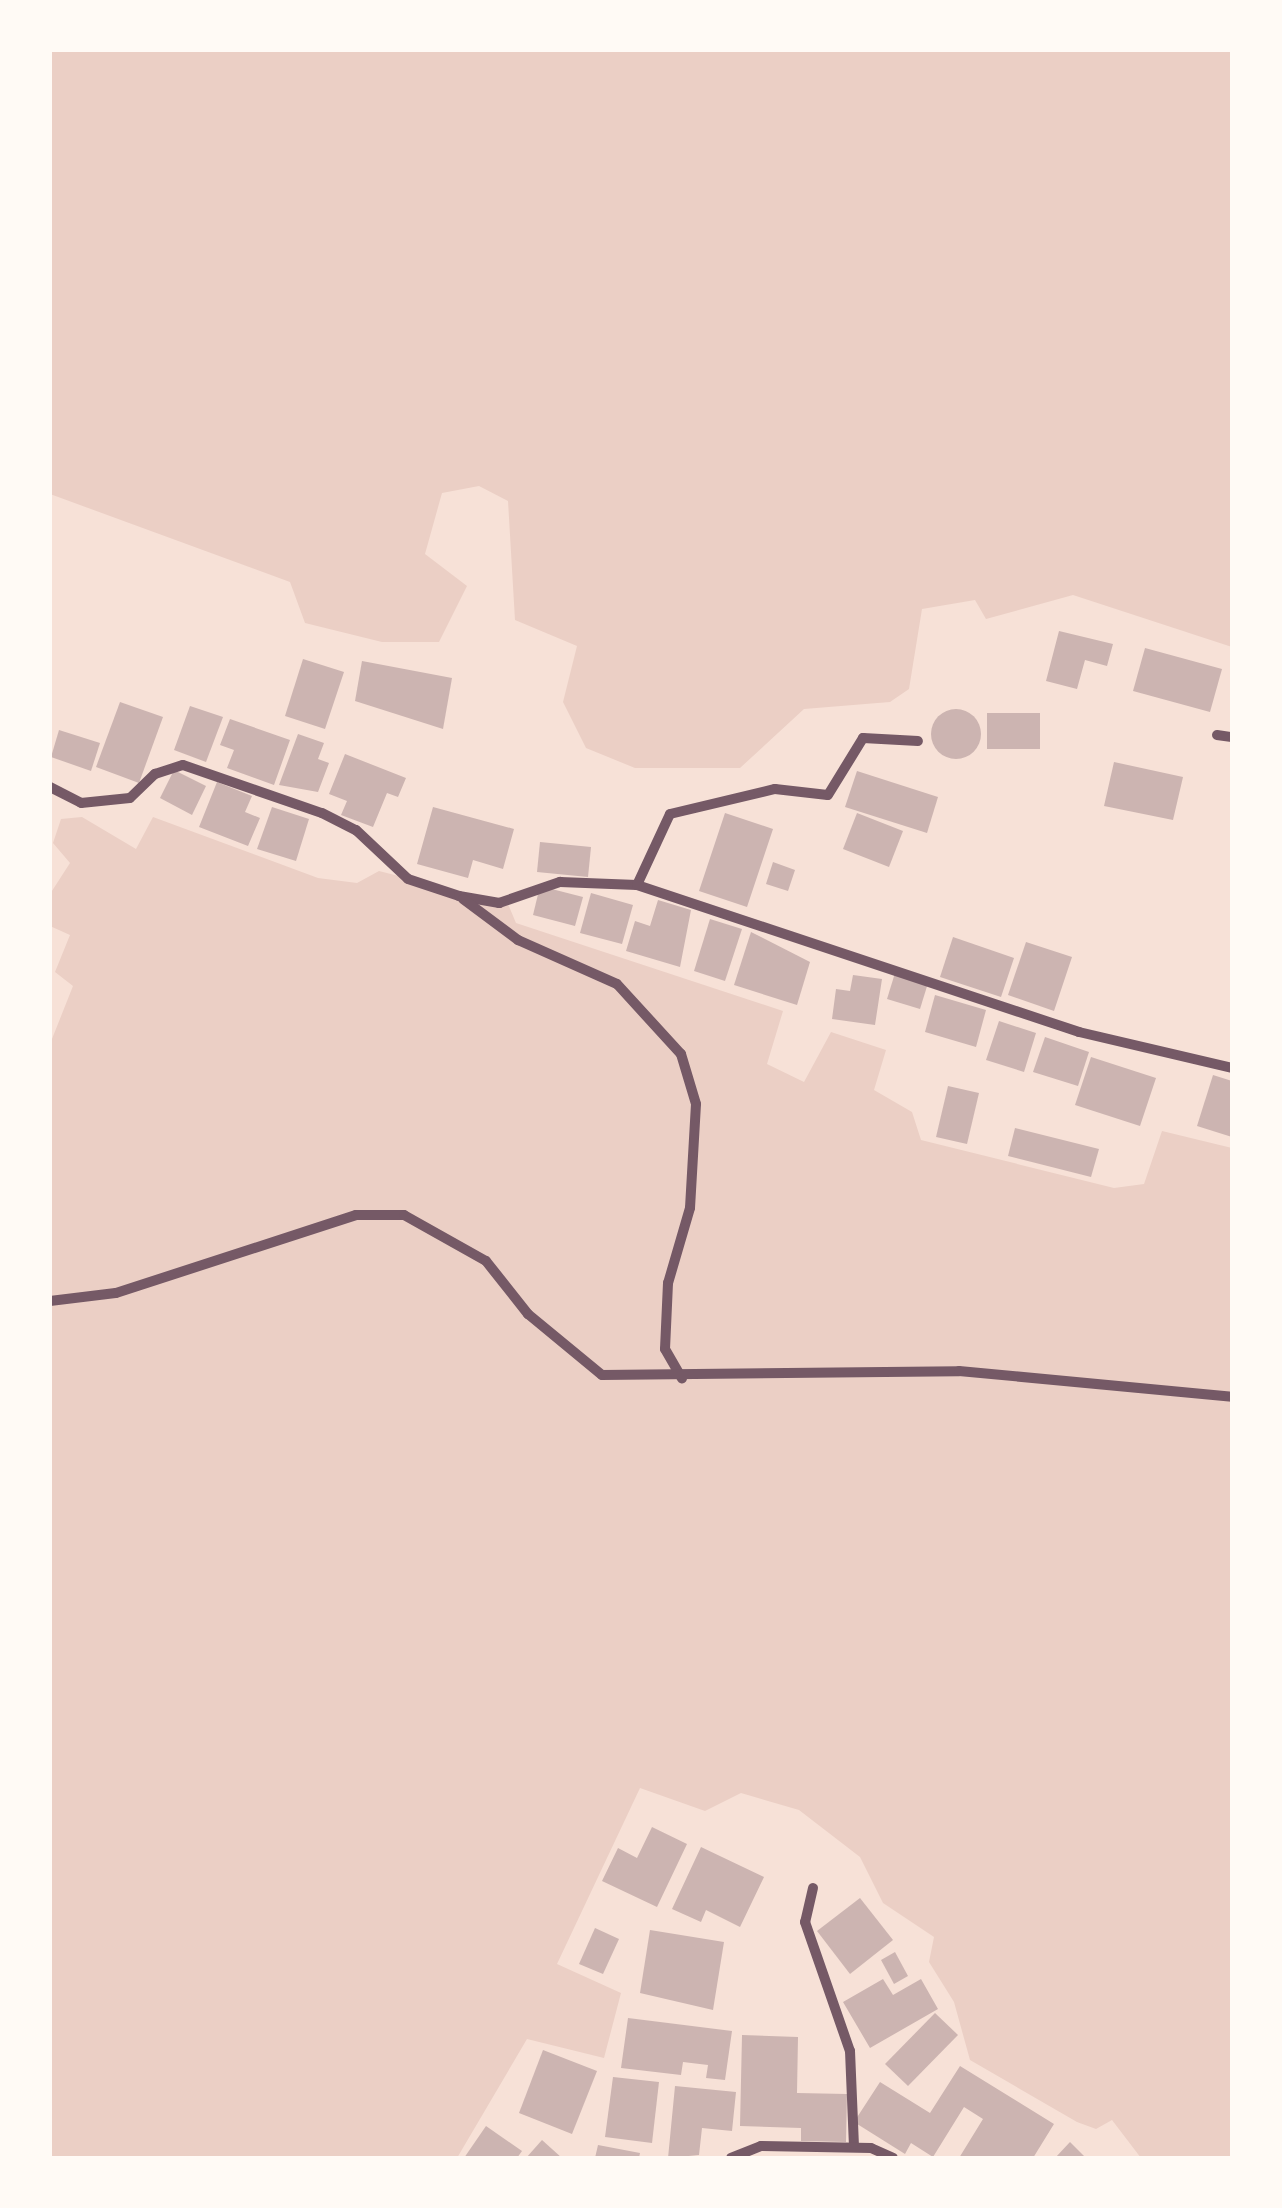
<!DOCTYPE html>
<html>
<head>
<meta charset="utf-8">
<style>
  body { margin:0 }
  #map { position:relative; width:1282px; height:2208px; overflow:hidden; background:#f7e1d7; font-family:Overpass,sans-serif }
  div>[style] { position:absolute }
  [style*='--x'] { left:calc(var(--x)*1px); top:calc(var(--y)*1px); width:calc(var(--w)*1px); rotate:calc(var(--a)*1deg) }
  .green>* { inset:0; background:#ebcfc5 }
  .building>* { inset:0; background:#ccb4b1 }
  .round { border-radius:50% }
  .minor>* { height:10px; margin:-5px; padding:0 5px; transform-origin:5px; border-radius:5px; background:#755966 }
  span { translate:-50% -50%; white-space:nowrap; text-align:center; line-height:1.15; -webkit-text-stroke:9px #fffaf5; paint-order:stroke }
  .frame { position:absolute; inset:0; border:52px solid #fffaf5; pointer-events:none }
</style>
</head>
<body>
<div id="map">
  <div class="green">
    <i style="clip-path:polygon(50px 50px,1232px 50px,1232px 647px,1073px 595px,986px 619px,975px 600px,922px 609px,909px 689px,890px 702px,804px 709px,740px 768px,635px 768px,586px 748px,563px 702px,577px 646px,515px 620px,508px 501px,479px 486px,442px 493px,425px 554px,467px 586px,439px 642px,382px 642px,305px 623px,290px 582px,50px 494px)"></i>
    <i style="clip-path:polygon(82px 817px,136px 849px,153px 817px,318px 878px,357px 883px,379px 871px,508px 904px,516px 923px,783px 1011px,767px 1064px,804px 1082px,831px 1032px,886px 1050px,874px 1090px,912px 1112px,921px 1140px,1114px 1188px,1144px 1184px,1162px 1131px,1232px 1148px,1232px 2158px,1141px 2158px,1112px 2120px,1096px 2129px,1077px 2122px,970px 2060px,954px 2002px,929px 1962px,934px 1937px,883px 1903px,860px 1857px,799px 1810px,741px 1793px,705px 1811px,640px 1788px,557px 1964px,621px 1993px,604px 2058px,527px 2039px,457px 2158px,50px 2158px,50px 1044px,73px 986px,55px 972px,70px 935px,50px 926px,50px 894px,70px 863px,53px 843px,61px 819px)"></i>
  </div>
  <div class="building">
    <i style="clip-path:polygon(1059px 631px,1113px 644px,1107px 666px,1085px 660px,1077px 689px,1046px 681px)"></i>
    <i style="clip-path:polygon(1145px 648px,1222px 669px,1210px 712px,1133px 691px)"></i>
    <i style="clip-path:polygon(303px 659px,344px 672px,325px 729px,285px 716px)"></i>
    <i style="clip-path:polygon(362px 661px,452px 678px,443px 729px,355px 701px)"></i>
    <i style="clip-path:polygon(120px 702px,163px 717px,139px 783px,96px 767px)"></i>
    <i style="clip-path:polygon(190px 706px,223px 717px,206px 762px,174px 750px)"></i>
    <i class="round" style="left:931px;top:709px;width:50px;height:50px"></i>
    <i style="clip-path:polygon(987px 713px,1040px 713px,1040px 749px,987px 749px)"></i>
    <i style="clip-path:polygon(230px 719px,290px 740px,274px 785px,227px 768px,234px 750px,220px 745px)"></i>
    <i style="clip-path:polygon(59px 730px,100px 743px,91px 771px,51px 757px)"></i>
    <i style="clip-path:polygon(298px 734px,324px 743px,318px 759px,329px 763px,318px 792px,279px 785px)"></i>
    <i style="clip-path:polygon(345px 754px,406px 778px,398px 797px,387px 793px,373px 827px,341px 815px,347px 801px,329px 794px)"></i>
    <i style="clip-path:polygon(1114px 762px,1183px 777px,1173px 820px,1104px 806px)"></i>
    <i style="clip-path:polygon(174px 770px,206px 786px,192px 815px,160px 798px)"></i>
    <i style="clip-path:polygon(857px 771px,938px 797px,927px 833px,845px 807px)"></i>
    <i style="clip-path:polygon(217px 782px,252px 796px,245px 812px,260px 818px,248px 846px,199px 827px)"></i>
    <i style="clip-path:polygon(272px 807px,309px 819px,296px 861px,257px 849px)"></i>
    <i style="clip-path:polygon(433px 807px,514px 829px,503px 869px,473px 860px,468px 878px,417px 864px)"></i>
    <i style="clip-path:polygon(725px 813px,773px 829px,747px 907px,699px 891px)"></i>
    <i style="clip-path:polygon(857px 813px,903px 831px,889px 867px,843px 849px)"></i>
    <i style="clip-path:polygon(540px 842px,591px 847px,588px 877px,537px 872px)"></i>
    <i style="clip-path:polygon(773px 862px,795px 870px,788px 891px,766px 884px)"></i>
    <i style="clip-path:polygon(540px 886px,583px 897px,575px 926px,533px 915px)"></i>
    <i style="clip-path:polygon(591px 893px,633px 905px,622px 944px,580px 933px)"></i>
    <i style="clip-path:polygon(658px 900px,691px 910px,680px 967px,626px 951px,635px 921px,650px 926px)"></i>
    <i style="clip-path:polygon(710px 919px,742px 929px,725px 981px,694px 971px)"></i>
    <i style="clip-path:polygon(751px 932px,810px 962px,797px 1005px,734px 985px)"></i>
    <i style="clip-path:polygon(953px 937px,1014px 958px,1001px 997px,940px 977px)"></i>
    <i style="clip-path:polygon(1026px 942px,1072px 957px,1054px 1011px,1008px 995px)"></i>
    <i style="clip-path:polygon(895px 973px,928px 983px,920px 1009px,887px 999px)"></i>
    <i style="clip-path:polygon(853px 975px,882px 979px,875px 1025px,832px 1019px,836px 989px,850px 991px)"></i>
    <i style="clip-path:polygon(935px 995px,986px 1010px,976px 1047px,925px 1032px)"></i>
    <i style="clip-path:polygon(999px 1021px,1036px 1033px,1024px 1072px,986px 1060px)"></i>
    <i style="clip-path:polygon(1045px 1037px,1089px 1052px,1078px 1086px,1033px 1072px)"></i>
    <i style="clip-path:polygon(1091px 1057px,1156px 1078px,1140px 1126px,1075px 1105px)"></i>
    <i style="clip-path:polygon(1213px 1075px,1232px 1081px,1232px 1137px,1197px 1126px)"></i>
    <i style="clip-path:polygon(948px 1086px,979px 1093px,967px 1144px,936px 1137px)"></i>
    <i style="clip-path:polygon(1015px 1128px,1099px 1149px,1091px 1177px,1008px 1156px)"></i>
    <i style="clip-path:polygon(652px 1827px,687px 1844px,657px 1907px,602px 1881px,618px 1848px,637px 1858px)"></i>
    <i style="clip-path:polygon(701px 1847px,764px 1877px,740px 1927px,706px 1910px,701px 1922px,672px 1909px)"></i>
    <i style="clip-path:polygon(860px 1898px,893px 1940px,850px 1974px,817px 1931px)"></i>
    <i style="clip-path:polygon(595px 1928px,619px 1939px,603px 1974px,579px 1964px)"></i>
    <i style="clip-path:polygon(650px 1930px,724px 1942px,713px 2010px,640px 1993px)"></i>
    <i style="clip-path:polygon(895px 1952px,908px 1976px,894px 1984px,881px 1960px)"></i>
    <i style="clip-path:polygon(883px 1979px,893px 1995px,921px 1979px,938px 2009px,870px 2048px,843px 2002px)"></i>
    <i style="clip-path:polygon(935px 2013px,958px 2035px,908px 2086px,885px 2064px)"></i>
    <i style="clip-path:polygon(628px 2018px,732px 2031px,725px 2080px,706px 2078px,708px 2065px,683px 2062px,681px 2075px,621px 2068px)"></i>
    <i style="clip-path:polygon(742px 2035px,798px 2037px,797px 2093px,847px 2094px,846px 2142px,801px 2141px,801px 2128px,740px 2126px)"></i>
    <i style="clip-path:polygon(543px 2050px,597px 2071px,572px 2134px,519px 2113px)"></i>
    <i style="clip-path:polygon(960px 2066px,1054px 2124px,1033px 2158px,959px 2158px,983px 2119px,964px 2107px,933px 2157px,911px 2143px,905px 2154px,854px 2122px,880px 2082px,930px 2113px)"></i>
    <i style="clip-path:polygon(613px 2077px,659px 2082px,652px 2143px,605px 2137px)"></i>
    <i style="clip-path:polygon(675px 2086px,736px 2092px,732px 2131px,702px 2128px,699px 2155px,668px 2158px)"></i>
    <i style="clip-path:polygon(486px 2126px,522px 2151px,517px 2158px,464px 2158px)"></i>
    <i style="clip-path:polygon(542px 2140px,562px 2158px,526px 2158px)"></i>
    <i style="clip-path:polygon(1070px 2142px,1086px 2158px,1055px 2158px)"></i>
    <i style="clip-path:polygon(598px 2145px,640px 2153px,639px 2158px,595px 2158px)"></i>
  </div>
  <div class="minor">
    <i style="--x:1217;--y:735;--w:15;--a:8"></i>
    <i style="--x:50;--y:787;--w:35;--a:27"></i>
    <i style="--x:81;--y:803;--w:49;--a:-5.8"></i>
    <i style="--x:130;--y:798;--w:35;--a:-44"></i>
    <i style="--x:155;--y:774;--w:29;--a:-18"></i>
    <i style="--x:183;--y:765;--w:147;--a:19.1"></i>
    <i style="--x:322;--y:813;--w:38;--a:27"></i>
    <i style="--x:356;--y:830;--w:71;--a:43.3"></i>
    <i style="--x:408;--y:879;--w:54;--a:18.4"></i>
    <i style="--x:459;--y:896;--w:41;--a:9.9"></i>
    <i style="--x:499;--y:903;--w:65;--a:-19"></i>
    <i style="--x:560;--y:882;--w:77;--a:2.2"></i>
    <i style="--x:637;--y:885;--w:466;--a:18.4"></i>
    <i style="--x:1079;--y:1032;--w:157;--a:13.2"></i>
    <i style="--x:637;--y:885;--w:78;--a:-65.1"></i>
    <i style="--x:670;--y:814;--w:108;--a:-13.4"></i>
    <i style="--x:775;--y:789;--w:53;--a:6.5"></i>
    <i style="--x:828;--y:795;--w:67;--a:-58.4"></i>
    <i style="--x:863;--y:738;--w:55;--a:3.1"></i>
    <i style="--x:463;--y:899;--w:69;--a:36.7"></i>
    <i style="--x:518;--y:940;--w:108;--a:24"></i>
    <i style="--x:617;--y:984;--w:95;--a:47.6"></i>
    <i style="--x:681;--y:1054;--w:52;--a:73.3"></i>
    <i style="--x:696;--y:1104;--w:104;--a:93.3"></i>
    <i style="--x:690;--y:1208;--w:78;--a:106.3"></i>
    <i style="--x:668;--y:1283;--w:66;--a:92.6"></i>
    <i style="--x:665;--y:1349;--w:34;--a:60"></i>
    <i style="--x:50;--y:1301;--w:66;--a:-6.9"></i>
    <i style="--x:116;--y:1293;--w:252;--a:-18"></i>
    <i style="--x:356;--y:1215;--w:48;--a:0"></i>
    <i style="--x:404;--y:1215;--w:94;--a:29.3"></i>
    <i style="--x:486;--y:1261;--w:68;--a:51.6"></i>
    <i style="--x:528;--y:1314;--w:96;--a:39.5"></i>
    <i style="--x:602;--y:1375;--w:357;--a:-0.6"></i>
    <i style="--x:959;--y:1371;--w:274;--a:5.4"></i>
    <i style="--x:813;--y:1888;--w:35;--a:103"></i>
    <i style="--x:805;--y:1922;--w:137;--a:70.8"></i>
    <i style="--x:850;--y:2051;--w:96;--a:87.6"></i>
    <i style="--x:731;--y:2158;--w:32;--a:-22"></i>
    <i style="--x:761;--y:2146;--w:110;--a:1"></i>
    <i style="--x:871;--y:2148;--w:24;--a:24"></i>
  </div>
  <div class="frame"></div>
</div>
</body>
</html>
